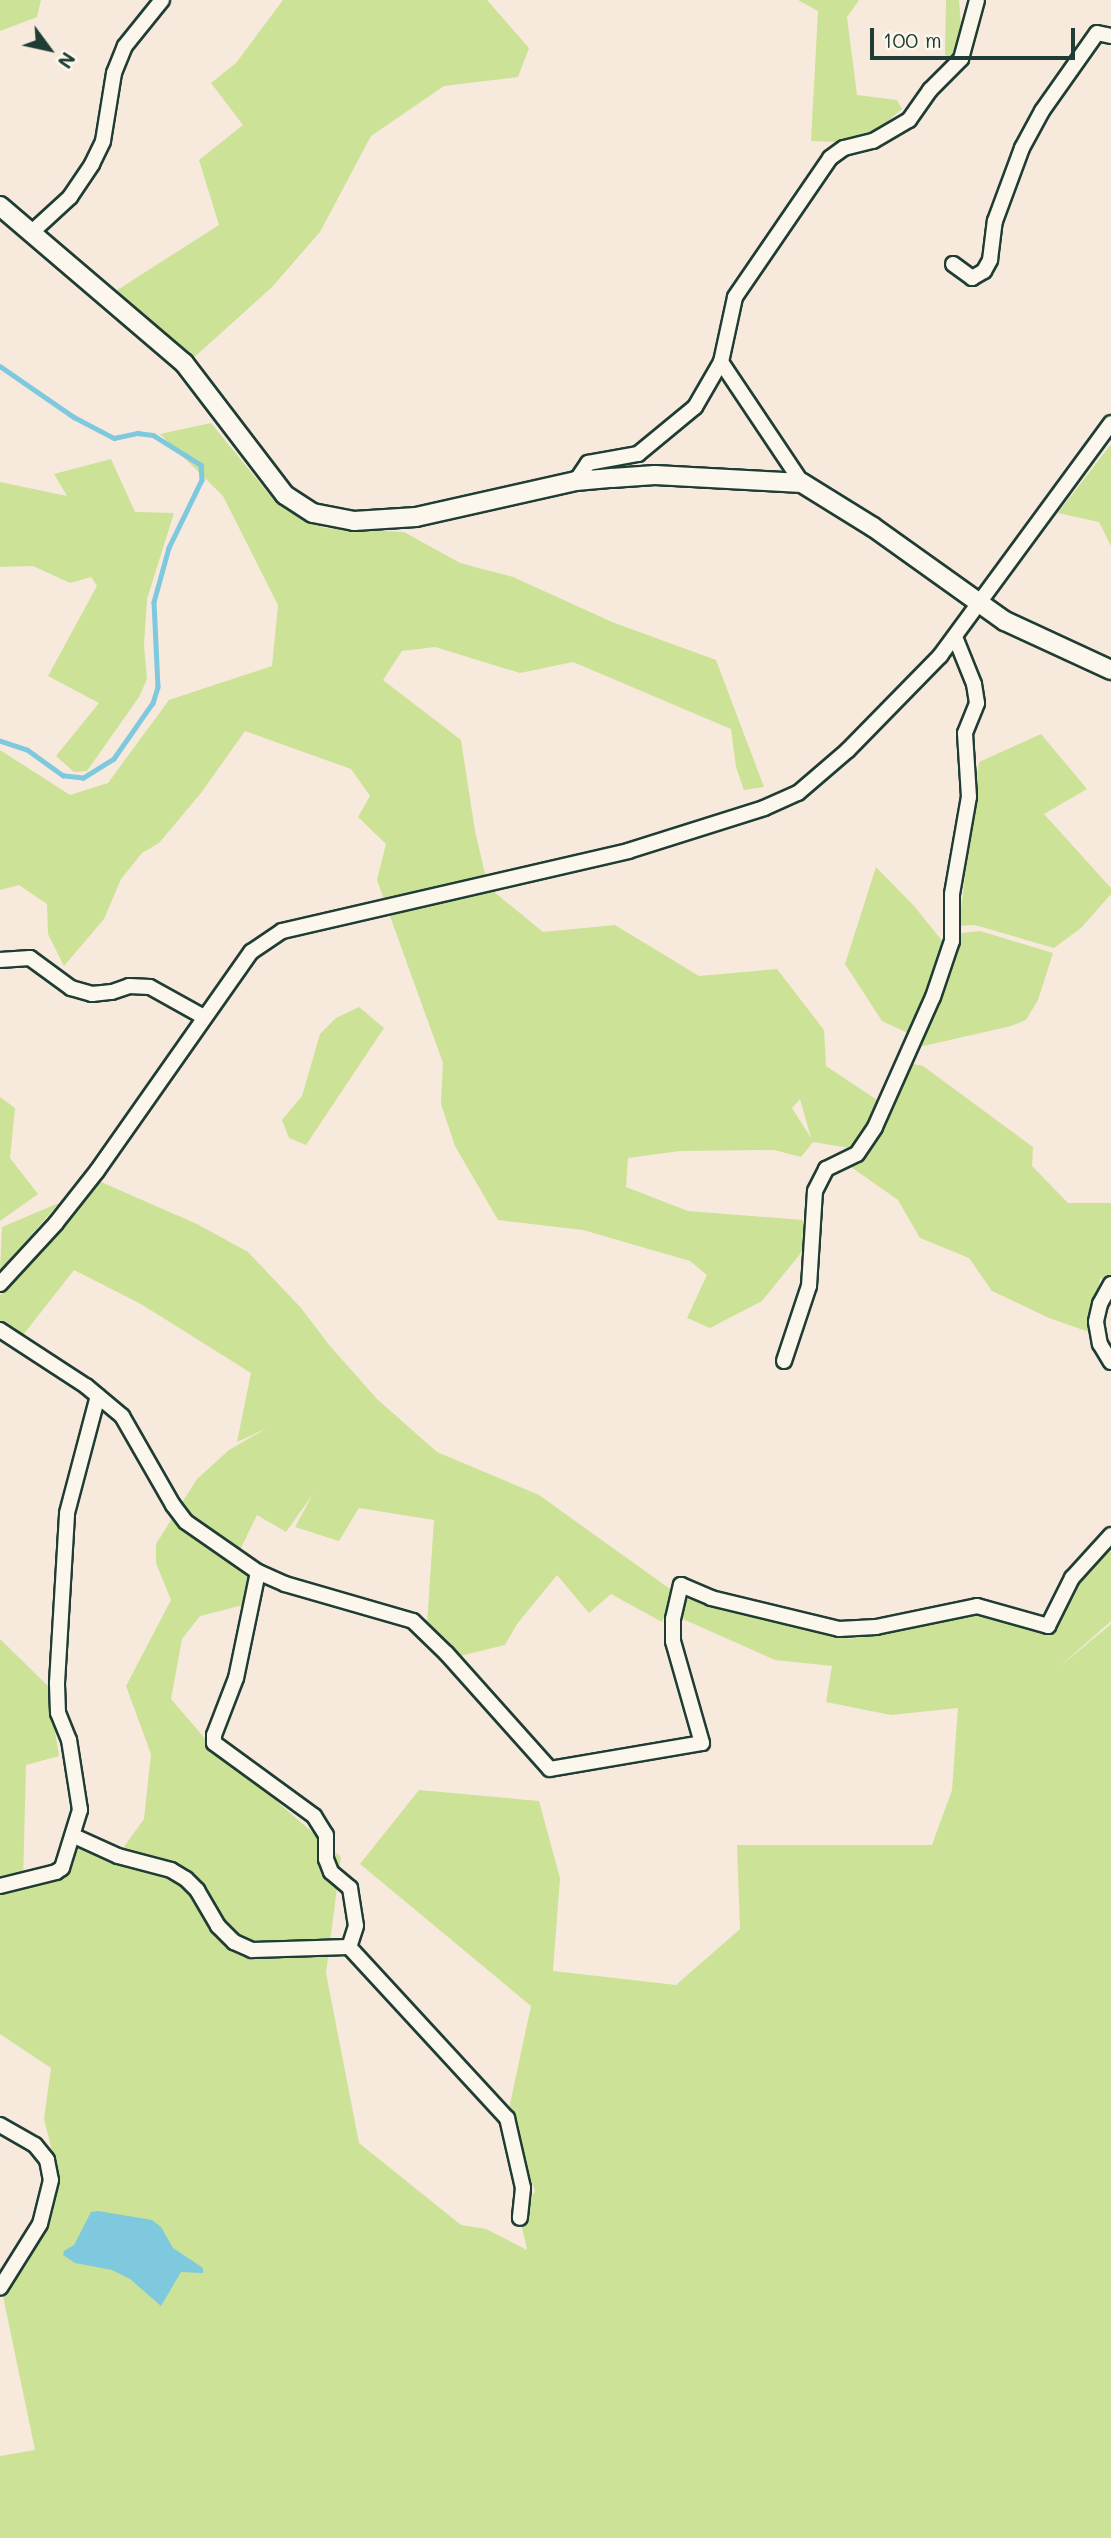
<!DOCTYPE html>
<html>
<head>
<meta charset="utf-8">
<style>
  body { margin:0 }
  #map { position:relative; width:1111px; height:2538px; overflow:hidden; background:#f7eadc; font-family:Mali,sans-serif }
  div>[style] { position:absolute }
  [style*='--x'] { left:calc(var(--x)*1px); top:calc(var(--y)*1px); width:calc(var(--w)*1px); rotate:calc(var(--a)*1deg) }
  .green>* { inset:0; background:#cbe297 }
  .water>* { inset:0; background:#7ec9de }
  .stream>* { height:4.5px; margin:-2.25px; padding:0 2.25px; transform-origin:2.25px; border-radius:2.25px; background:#7ec9de }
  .roads { filter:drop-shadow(2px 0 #1f3d34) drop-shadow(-2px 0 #1f3d34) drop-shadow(0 2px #1f3d34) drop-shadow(0 -2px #1f3d34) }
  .minor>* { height:14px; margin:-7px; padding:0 7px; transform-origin:7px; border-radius:7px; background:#fbf7ec }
  .tertiary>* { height:18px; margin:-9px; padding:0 9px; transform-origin:9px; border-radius:9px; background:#fbf7ec }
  span { translate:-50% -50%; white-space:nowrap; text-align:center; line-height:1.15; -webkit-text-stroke:5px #fbf7ec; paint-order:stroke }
  .north { position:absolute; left:14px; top:14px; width:70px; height:70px; -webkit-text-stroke:5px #fbf7ec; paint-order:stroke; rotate:123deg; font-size:19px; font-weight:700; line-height:28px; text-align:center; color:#1f3d34 }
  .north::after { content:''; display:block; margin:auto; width:24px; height:32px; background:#1f3d34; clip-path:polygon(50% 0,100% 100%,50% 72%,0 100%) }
  .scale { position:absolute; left:870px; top:28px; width:205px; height:32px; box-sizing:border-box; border:4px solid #1f3d34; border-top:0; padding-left:9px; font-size:21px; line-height:24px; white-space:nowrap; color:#1f3d34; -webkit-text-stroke:5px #fbf7ec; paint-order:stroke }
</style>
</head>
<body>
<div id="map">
  <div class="green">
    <i style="clip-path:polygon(0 0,41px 0,37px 17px,0 31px)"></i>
    <i style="clip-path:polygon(283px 0,487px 0,529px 48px,518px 77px,444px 86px,371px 136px,320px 232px,272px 287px,190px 361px,111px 294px,219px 225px,199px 160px,243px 125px,211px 83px,236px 63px)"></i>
    <i style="clip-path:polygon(798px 0,859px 0,847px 17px,857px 95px,897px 100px,902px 109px,878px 129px,836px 142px,811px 141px,818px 11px)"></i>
    <i style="clip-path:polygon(946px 0,959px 0,962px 38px,959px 61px,945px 55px)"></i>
    <i style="clip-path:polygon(evenodd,211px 423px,273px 499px,324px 528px,404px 532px,460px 563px,513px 577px,612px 622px,716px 660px,764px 787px,744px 790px,736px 767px,731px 729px,573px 662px,520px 673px,435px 647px,402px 651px,383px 680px,461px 740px,475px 831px,488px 887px,543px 932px,615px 925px,699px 976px,777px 969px,824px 1030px,826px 1066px,880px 1102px,850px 1148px,813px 1142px,801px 1157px,774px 1150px,680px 1151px,628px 1158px,626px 1187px,688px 1211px,803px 1220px,805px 1248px,762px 1301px,710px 1328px,687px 1318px,707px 1275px,690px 1261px,583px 1230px,498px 1220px,455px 1146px,441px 1104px,443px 1063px,377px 880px,386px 844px,358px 817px,370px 796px,351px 769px,245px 731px,201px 793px,159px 843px,142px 853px,121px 879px,104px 919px,64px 966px,48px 934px,47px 904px,19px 885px,0 890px,0 750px,70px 795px,108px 783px,169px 700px,272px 666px,278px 605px,223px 496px,160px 434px,211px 423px,800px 1099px,811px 1138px,792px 1108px,800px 1099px)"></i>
    <i style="clip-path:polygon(1111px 444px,1111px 546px,1099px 522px,1058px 513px)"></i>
    <i style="clip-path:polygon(111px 459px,135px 512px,174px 513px,147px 599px,144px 645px,147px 679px,139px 697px,87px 771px,74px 772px,56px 756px,99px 703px,48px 676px,97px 586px,91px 577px,70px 583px,33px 566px,0 567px,0 482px,67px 496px,54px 474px)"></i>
    <i style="clip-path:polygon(1041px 734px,1087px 789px,1044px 814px,1111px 888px,1111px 894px,1081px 928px,1054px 948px,975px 925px,959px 926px,979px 762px)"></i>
    <i style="clip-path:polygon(876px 867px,914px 906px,943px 942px,910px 1034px,882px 1021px,845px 964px)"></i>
    <i style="clip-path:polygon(980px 931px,1053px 953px,1038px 1000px,1026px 1020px,1011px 1026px,919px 1047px,942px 996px,961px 933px)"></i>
    <i style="clip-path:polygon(359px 1007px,384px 1028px,306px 1145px,289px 1138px,282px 1120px,302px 1096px,320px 1034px,336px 1018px)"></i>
    <i style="clip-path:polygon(908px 1063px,923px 1066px,1033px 1147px,1032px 1166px,1068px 1203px,1111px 1203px,1111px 1274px,1100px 1279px,1089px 1332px,1049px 1318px,992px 1291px,969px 1258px,920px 1238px,898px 1200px,851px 1167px,869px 1146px,877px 1142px)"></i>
    <i style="clip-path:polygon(0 1097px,15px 1108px,10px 1158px,38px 1194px,0 1221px)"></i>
    <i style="clip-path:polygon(101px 1182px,197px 1224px,248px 1252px,301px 1308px,330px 1346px,377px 1399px,437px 1452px,539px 1495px,670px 1589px,670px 1606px,662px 1622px,611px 1594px,589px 1613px,557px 1575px,517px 1624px,505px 1645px,456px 1657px,427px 1624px,434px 1520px,359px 1508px,339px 1541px,295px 1527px,313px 1494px,286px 1532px,257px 1515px,240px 1550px,274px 1572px,251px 1603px,200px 1616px,182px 1639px,171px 1699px,208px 1742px,341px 1857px,326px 1973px,359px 2143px,461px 2225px,486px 2229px,527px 2250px,520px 2218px,535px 2191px,507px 2118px,531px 2006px,360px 1864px,419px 1790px,539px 1801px,560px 1878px,553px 1971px,676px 1985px,740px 1929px,737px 1845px,932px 1845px,952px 1790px,958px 1708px,891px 1715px,826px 1702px,832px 1666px,775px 1660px,685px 1620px,680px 1612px,683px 1598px,850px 1639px,976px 1614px,1044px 1634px,1086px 1569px,1111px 1547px,1111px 1621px,1057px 1669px,1111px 1624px,1111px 2538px,0 2538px,0 2456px,35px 2450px,3px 2296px,40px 2237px,55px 2202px,57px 2171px,44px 2119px,51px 2068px,0 2034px,0 1639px,48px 1686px,59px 1756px,26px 1765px,23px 1882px,62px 1877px,77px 1847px,118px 1855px,144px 1819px,151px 1754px,126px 1686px,171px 1600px,156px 1563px,156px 1544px,197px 1479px,229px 1450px,267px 1428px,237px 1442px,251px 1373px,141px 1304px,74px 1270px,23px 1335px,0 1321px,0 1295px)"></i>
    <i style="clip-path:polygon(59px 1203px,0 1271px,2px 1227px)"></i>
  </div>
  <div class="water">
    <i style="clip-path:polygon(98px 2211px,152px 2220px,161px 2227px,173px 2248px,203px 2268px,203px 2273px,181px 2272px,161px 2306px,130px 2279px,112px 2270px,75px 2263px,63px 2255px,64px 2251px,74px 2245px,91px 2212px)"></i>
  </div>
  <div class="stream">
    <i style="--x:0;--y:366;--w:90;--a:34.6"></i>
    <i style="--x:74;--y:417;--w:45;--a:27.7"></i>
    <i style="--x:114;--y:438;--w:24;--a:-12"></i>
    <i style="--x:137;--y:433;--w:16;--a:7"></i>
    <i style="--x:153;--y:435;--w:57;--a:32"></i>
    <i style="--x:201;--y:465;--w:15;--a:86"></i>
    <i style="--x:202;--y:480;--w:76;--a:115.9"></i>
    <i style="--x:169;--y:548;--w:56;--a:105.5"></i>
    <i style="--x:154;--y:602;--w:85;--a:87.3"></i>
    <i style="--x:158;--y:687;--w:17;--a:107"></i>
    <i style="--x:153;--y:703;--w:68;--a:124.9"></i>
    <i style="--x:114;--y:759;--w:36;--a:148"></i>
    <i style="--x:83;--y:778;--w:20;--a:-174"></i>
    <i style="--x:63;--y:776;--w:44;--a:-144.2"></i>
    <i style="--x:27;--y:750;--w:28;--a:-162"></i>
  </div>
  <div class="roads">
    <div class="minor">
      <i style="--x:32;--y:232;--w:52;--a:-42.6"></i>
      <i style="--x:70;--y:197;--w:40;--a:-56"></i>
      <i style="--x:92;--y:164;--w:25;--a:-64"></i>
      <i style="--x:103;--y:141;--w:69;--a:-80.8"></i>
      <i style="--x:114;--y:73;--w:29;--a:-68"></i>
      <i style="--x:125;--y:46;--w:59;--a:-51.2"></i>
      <i style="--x:953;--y:264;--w:24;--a:36"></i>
      <i style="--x:972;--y:278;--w:14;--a:-30"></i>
      <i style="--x:984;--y:271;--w:13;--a:-61"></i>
      <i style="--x:990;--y:260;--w:39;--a:-83"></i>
      <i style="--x:995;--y:221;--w:78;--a:-69.7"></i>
      <i style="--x:1022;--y:148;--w:42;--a:-61.6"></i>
      <i style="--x:1042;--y:111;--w:95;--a:-54.8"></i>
      <i style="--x:1097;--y:33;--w:14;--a:12"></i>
      <i style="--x:721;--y:362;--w:146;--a:56.2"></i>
      <i style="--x:576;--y:481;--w:22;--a:-56"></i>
      <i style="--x:588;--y:463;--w:51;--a:-10.2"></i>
      <i style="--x:638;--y:454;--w:74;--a:-39.5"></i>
      <i style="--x:695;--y:407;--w:52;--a:-60"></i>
      <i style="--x:721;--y:362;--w:66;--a:-77.8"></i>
      <i style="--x:735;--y:297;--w:168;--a:-55.6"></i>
      <i style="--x:830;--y:158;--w:17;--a:-36"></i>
      <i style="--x:844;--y:148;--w:30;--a:-14"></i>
      <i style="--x:873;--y:141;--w:42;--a:-30.3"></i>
      <i style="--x:909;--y:120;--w:37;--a:-55"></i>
      <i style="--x:930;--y:90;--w:44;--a:-45"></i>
      <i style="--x:961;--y:59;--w:61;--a:-74.8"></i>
      <i style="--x:0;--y:960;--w:30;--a:-4"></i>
      <i style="--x:30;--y:958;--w:51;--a:36.2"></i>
      <i style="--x:71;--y:988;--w:22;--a:16"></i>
      <i style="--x:92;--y:994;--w:20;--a:-6"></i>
      <i style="--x:112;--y:992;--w:18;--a:-19"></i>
      <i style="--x:129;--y:986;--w:21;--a:3"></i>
      <i style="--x:150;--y:987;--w:62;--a:29.1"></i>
      <i style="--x:0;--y:1284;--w:83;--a:-47.4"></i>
      <i style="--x:56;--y:1223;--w:66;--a:-51.7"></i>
      <i style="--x:97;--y:1171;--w:268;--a:-54.9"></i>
      <i style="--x:251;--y:952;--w:37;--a:-34"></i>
      <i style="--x:282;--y:931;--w:355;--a:-13"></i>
      <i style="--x:628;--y:851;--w:143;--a:-17.5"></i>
      <i style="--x:764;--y:808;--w:37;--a:-24"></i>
      <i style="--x:798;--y:793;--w:66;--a:-40.7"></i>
      <i style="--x:848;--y:750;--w:132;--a:-45.6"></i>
      <i style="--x:940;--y:656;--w:289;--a:-53.7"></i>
      <i style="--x:1111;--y:1284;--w:23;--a:119"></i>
      <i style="--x:1100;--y:1304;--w:18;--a:103"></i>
      <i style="--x:1096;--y:1322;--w:22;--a:80"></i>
      <i style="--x:1100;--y:1344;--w:21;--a:59"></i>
      <i style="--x:0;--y:1330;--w:103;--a:33.1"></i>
      <i style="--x:86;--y:1386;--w:47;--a:39.8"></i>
      <i style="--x:122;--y:1416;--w:103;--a:60.2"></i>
      <i style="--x:173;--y:1505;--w:21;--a:53"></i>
      <i style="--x:186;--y:1522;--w:88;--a:34.8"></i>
      <i style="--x:258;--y:1572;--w:30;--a:24"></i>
      <i style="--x:285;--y:1584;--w:133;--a:16.1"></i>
      <i style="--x:413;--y:1621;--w:47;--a:44.1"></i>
      <i style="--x:447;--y:1654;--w:154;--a:48.2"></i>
      <i style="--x:550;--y:1769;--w:154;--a:-9.7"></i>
      <i style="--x:702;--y:1743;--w:106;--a:-105.9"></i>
      <i style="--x:673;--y:1641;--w:22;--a:-90"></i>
      <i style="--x:673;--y:1619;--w:35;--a:-77"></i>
      <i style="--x:681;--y:1585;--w:33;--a:23"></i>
      <i style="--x:711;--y:1598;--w:132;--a:13.6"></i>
      <i style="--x:839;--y:1629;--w:37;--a:-3"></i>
      <i style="--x:876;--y:1627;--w:103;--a:-11.7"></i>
      <i style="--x:977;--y:1606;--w:74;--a:15.7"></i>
      <i style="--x:1048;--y:1626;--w:54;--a:-63.4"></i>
      <i style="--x:1072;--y:1578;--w:58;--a:-47.8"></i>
      <i style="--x:784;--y:1361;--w:79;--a:-71.6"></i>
      <i style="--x:809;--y:1286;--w:95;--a:-86.4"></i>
      <i style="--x:815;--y:1191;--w:25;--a:-63"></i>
      <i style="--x:826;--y:1169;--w:34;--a:-26"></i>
      <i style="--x:857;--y:1154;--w:32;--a:-56"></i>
      <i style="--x:875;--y:1127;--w:142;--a:-66"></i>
      <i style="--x:933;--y:997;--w:59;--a:-71.3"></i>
      <i style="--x:952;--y:941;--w:47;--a:-90"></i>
      <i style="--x:952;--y:894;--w:98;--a:-80.1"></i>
      <i style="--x:969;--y:797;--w:64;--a:-93.6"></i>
      <i style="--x:965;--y:733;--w:32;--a:-68"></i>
      <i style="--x:977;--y:703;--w:19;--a:-99"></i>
      <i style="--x:974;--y:684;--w:51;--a:-112"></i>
      <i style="--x:258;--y:1572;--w:108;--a:101.7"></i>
      <i style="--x:236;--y:1678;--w:61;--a:111.1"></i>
      <i style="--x:214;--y:1735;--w:8;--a:90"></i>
      <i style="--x:214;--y:1743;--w:124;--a:36.1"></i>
      <i style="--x:314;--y:1816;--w:22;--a:58"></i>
      <i style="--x:326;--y:1835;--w:24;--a:90"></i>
      <i style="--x:326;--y:1859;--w:14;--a:69"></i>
      <i style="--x:331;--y:1872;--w:25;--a:40"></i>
      <i style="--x:350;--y:1888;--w:38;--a:81"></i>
      <i style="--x:356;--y:1926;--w:22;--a:108"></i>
      <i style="--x:74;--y:1836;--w:48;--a:24.4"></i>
      <i style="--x:118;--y:1856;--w:55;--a:14.8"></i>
      <i style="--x:171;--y:1870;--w:17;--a:31"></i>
      <i style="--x:186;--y:1879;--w:16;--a:45"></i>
      <i style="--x:197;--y:1890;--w:42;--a:59.7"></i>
      <i style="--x:218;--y:1926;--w:23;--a:45"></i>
      <i style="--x:234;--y:1942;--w:20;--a:24"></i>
      <i style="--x:252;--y:1950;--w:97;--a:-1.8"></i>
      <i style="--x:0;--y:1886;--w:58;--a:-14"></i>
      <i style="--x:56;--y:1872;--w:7;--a:-34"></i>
      <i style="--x:62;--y:1868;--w:61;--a:-72.8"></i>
      <i style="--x:80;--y:1810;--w:71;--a:-98.9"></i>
      <i style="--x:69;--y:1740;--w:29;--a:-112"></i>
      <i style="--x:58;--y:1713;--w:30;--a:-92"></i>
      <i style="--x:57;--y:1683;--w:170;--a:-86.6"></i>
      <i style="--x:67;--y:1513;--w:121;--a:-75.2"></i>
      <i style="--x:349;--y:1947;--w:233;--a:47.3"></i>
      <i style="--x:507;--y:2118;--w:72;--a:77.1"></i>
      <i style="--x:523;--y:2188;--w:30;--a:96"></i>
      <i style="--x:0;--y:2125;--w:40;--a:29.7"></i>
      <i style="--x:35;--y:2145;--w:19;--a:51"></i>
      <i style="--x:47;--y:2160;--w:20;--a:79"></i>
      <i style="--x:51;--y:2180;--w:45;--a:104"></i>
      <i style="--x:40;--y:2224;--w:75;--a:122"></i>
    </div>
    <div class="tertiary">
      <i style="--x:0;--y:206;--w:242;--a:40.5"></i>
      <i style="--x:184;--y:363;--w:166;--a:52.6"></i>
      <i style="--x:285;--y:495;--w:33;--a:33"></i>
      <i style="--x:313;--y:513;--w:42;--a:11"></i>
      <i style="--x:354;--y:521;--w:62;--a:-3.7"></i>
      <i style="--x:416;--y:517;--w:164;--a:-12.7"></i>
      <i style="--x:576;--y:481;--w:36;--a:-5"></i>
      <i style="--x:612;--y:478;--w:43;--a:-4"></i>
      <i style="--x:655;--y:475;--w:147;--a:3.1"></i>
      <i style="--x:802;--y:483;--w:84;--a:31.8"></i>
      <i style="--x:873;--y:527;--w:162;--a:35.5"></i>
      <i style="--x:1005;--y:621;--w:117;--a:24.8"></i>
    </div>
  </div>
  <div class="north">N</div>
  <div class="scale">100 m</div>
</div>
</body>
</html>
